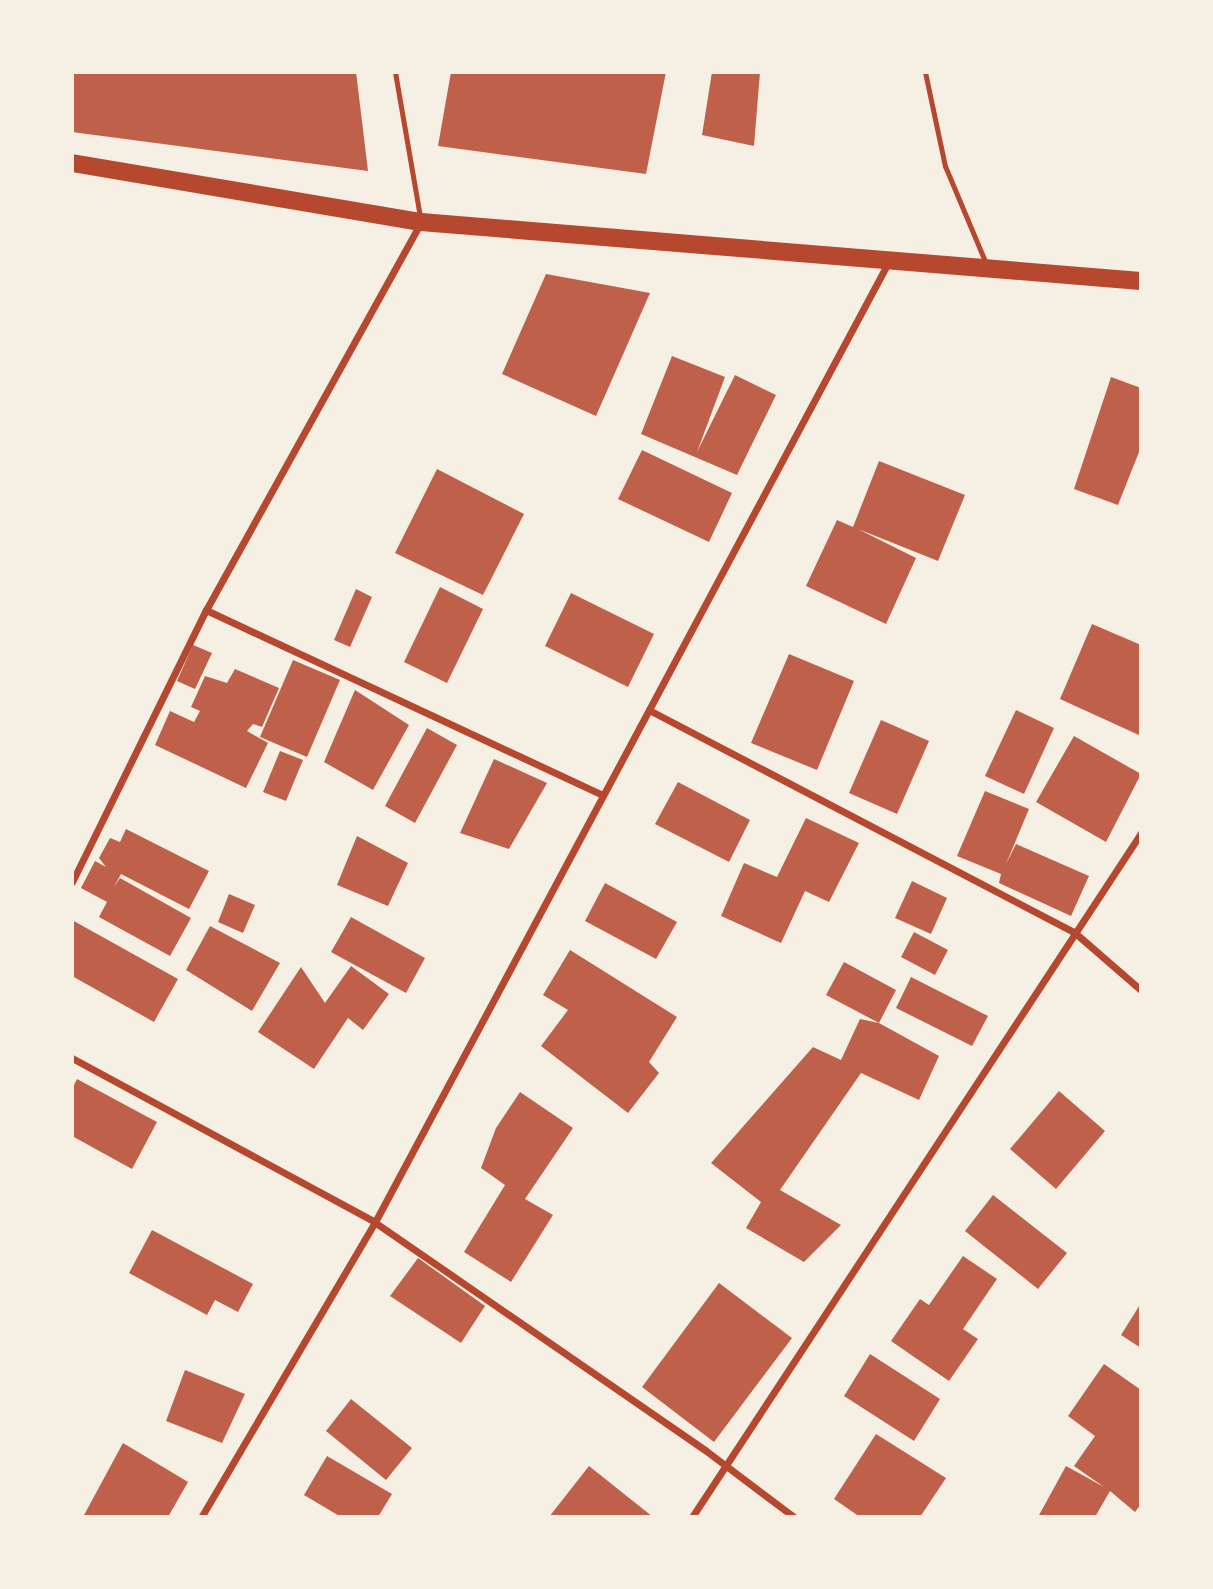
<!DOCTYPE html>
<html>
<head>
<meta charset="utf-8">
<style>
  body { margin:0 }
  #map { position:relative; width:1213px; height:1589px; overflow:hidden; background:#f6efe4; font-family:Signika,sans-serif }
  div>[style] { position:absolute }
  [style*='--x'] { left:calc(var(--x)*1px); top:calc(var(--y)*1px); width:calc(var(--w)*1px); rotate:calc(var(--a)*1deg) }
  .building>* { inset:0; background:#bf614a }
  .service>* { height:5px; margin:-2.5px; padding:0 2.5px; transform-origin:2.5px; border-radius:2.5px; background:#b5482f }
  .minor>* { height:7px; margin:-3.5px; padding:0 3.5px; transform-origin:3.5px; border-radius:3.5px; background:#b5482f }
  .primary>* { height:18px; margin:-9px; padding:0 9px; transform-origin:9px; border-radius:9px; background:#b5482f }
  span { translate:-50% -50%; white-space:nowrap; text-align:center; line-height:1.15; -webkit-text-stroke:5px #f6efe4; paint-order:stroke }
  .frame { position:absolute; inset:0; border:74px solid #f6efe4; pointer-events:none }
</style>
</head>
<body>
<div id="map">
  <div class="building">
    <i style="clip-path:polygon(72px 72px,356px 72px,368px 171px,72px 132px)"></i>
    <i style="clip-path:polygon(451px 72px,666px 72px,646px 174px,438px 146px)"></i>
    <i style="clip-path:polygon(712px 72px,760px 72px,754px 146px,702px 135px)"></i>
    <i style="clip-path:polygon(546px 274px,650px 293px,596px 416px,502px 374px)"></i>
    <i style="clip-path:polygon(672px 356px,725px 377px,697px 452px,735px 375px,776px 395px,737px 475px,641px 434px)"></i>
    <i style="clip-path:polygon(1111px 377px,1141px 388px,1141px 447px,1118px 505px,1074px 489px)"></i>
    <i style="clip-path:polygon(642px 450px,732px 493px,709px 542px,618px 499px)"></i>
    <i style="clip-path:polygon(879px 461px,965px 495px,938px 561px,858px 529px,916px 558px,886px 624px,806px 586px,837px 520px,853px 527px)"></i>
    <i style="clip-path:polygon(437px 469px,524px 514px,483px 595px,395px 553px)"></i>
    <i style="clip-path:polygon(440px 587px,483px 609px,447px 683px,404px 662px)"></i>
    <i style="clip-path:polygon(356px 589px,372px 597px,350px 647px,334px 640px)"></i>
    <i style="clip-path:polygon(571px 593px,654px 634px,628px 687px,545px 646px)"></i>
    <i style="clip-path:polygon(1092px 624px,1141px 645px,1141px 736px,1060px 699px)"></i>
    <i style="clip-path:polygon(193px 645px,212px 653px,195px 689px,177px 681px)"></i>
    <i style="clip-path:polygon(789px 654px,854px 681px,817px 770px,751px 743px)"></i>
    <i style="clip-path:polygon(293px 660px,340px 680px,307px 757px,260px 737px)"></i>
    <i style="clip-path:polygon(235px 669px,279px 688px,262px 727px,253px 724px,247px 731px,268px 743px,246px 788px,155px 745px,170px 711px,194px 722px,200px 711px,191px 707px,205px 676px,227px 683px)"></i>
    <i style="clip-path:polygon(355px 690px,409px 725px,373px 790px,324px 762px)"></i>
    <i style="clip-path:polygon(1016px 710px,1054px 728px,1024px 794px,985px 776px)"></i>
    <i style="clip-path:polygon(881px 720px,929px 741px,897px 814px,849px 793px)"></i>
    <i style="clip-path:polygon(427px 728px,457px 745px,415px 823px,385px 806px)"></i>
    <i style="clip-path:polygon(1074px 736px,1141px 774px,1106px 842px,1036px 802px)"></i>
    <i style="clip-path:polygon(280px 751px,303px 760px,286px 801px,263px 792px)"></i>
    <i style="clip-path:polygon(494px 759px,547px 783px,509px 849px,460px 833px)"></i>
    <i style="clip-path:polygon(678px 782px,750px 820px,729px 862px,655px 824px)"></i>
    <i style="clip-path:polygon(985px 791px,1029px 809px,1006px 864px,1016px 844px,1089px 876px,1071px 916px,999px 883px,1001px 874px,957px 856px)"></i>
    <i style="clip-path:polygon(806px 818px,859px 843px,829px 902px,805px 891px,781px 943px,721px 916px,744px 863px,777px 877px)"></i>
    <i style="clip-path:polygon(126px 829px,209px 871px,189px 909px,121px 874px,114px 887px,120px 878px,191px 918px,170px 956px,99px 917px,107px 902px,81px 888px,95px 861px,106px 867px,99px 858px,110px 838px,120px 842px)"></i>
    <i style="clip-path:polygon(357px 836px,408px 863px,388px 906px,337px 885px)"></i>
    <i style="clip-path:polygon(912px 881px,947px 898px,931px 934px,895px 918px)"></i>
    <i style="clip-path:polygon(605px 883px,677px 922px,656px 959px,585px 921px)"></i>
    <i style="clip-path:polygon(229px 894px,255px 905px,243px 933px,218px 922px)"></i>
    <i style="clip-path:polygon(351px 917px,425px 958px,406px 993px,331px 952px)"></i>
    <i style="clip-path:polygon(72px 920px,178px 979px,154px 1022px,72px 976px)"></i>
    <i style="clip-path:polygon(210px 926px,280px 963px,252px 1011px,186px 970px)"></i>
    <i style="clip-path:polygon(914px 932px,948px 950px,935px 975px,901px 957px)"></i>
    <i style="clip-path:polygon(570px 950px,677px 1017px,649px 1062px,659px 1073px,628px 1113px,541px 1046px,568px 1010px,543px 995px)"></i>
    <i style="clip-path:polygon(844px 962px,896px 990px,879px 1023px,826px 995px)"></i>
    <i style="clip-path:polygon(351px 966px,389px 994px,363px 1030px,348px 1018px,314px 1069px,258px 1032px,301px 967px,325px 1003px)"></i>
    <i style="clip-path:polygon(911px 977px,988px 1016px,972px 1046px,896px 1008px)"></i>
    <i style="clip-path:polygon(860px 1019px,879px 1023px,939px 1056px,919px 1100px,861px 1073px,780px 1190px,841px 1225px,804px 1262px,746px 1228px,761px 1202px,711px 1163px,813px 1047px,841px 1060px)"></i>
    <i style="clip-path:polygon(77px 1079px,157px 1122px,132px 1169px,72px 1136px,72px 1089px)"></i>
    <i style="clip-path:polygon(1059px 1091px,1105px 1131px,1056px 1189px,1010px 1149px)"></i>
    <i style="clip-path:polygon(520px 1092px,573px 1128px,525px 1199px,553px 1215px,511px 1282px,464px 1252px,505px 1185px,481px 1168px,496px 1128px)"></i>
    <i style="clip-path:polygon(993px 1195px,1067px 1253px,1038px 1289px,965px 1231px)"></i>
    <i style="clip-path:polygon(152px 1230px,253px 1284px,238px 1312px,215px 1300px,207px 1315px,129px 1273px)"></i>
    <i style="clip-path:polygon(963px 1256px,997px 1279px,963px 1329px,978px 1339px,949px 1381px,891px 1341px,920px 1299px,929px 1305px)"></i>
    <i style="clip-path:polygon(418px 1258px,485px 1306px,461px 1343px,390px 1296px)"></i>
    <i style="clip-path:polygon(719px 1283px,792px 1338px,714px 1442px,642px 1387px)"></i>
    <i style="clip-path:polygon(1141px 1303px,1141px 1348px,1121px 1335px)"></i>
    <i style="clip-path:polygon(870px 1354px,940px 1399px,914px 1441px,844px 1396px)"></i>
    <i style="clip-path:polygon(1104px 1364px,1141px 1390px,1141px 1504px,1135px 1512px,1110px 1491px,1095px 1517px,1038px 1517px,1066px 1466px,1104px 1487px,1074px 1466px,1095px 1436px,1068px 1416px)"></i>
    <i style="clip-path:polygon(185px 1370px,245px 1394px,222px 1443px,166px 1421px)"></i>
    <i style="clip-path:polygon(351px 1399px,412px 1448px,386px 1480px,326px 1431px)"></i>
    <i style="clip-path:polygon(876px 1434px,946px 1478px,920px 1517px,860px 1517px,834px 1499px)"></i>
    <i style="clip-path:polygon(123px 1443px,188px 1482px,168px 1517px,83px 1517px)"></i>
    <i style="clip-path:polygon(327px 1456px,392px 1494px,378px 1517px,341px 1517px,304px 1495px)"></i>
    <i style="clip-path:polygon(589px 1466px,653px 1517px,549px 1517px)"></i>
  </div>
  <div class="service">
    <i style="--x:395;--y:72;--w:147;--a:80.2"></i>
    <i style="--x:925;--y:72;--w:96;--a:78"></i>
    <i style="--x:945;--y:166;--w:108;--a:67.2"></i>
  </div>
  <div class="minor">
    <i style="--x:206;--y:610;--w:435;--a:25"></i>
    <i style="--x:649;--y:710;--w:479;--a:27.6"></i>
    <i style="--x:1074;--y:932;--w:89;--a:40.9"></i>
    <i style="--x:72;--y:882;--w:303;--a:-63.8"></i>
    <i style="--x:206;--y:610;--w:444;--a:-61"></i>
    <i style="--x:72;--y:1058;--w:345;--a:28.4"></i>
    <i style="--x:375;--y:1222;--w:342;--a:120.5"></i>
    <i style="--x:692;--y:1517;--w:818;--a:-56.72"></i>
    <i style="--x:794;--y:1517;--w:111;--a:-143"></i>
    <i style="--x:705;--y:1450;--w:401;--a:-145.4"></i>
    <i style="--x:375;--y:1222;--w:1090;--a:-61.86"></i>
  </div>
  <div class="primary">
    <i style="--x:72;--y:163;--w:354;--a:9.6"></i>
    <i style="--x:421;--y:222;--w:722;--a:4.68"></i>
  </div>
  <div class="frame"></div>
</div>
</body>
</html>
